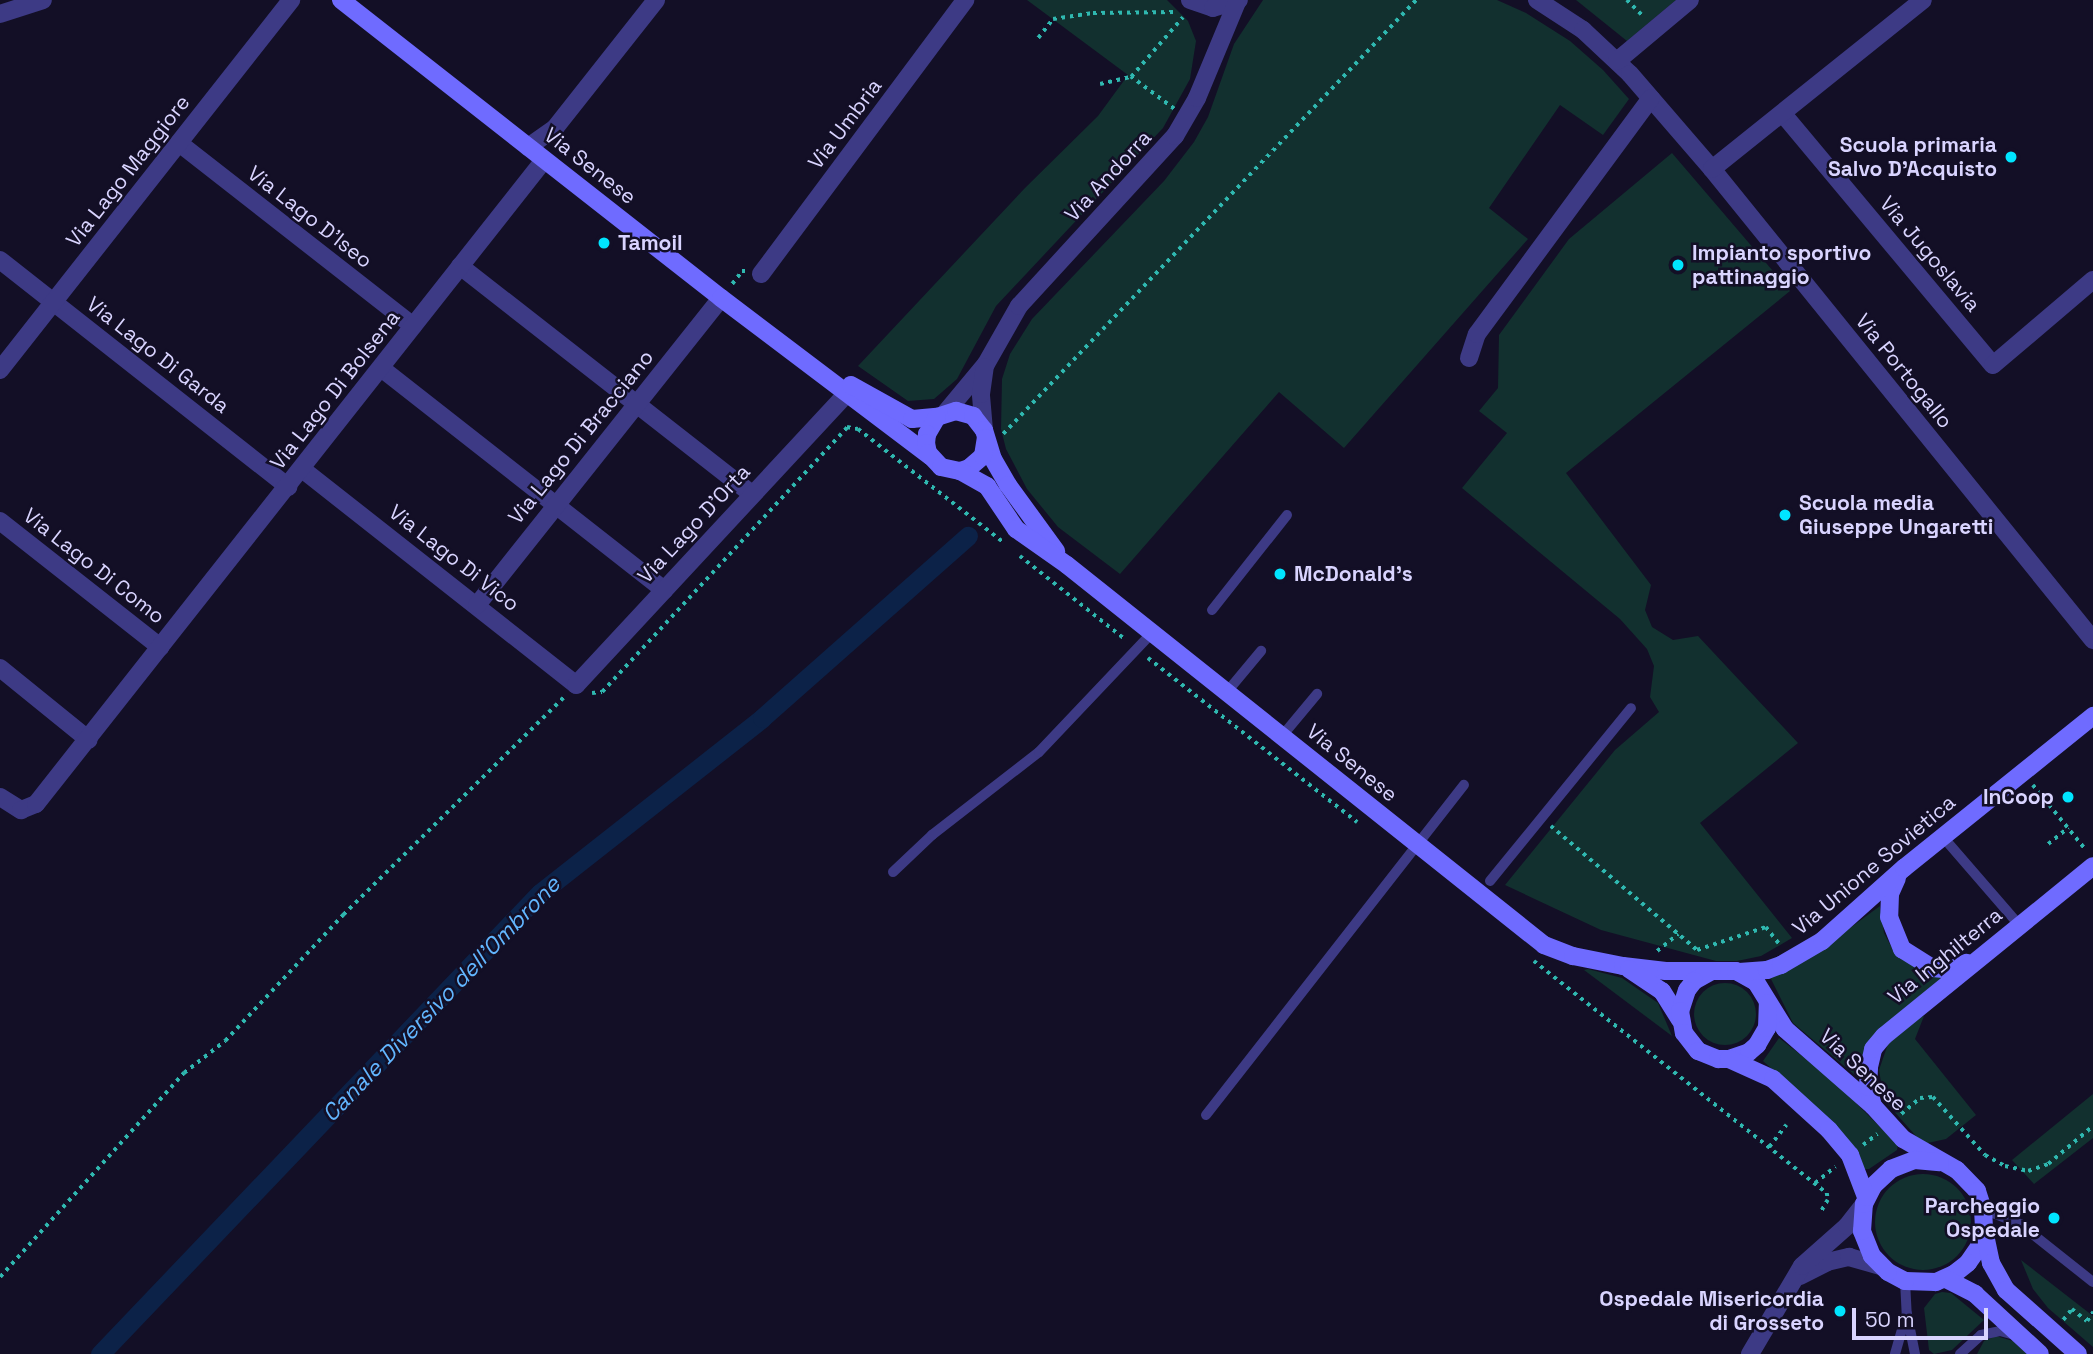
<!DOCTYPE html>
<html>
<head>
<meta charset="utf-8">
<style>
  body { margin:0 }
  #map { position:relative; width:2093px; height:1354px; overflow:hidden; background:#130f26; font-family:"Space Grotesk",sans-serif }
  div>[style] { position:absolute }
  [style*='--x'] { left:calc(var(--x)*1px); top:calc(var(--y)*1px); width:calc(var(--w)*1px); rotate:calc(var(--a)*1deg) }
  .green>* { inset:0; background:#12302f }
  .round { border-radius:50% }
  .canal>* { height:19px; margin:-9.5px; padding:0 9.5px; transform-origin:9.5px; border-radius:9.5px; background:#0c2248 }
  .path>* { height:3.5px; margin-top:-1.75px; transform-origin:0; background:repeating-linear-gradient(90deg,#2fb8b0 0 3.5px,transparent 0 8.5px) }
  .service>* { height:10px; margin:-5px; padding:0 5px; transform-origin:5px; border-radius:5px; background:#3d3a85 }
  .minor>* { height:18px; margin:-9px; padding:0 9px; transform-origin:9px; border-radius:9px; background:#3d3a85 }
  .tertiary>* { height:18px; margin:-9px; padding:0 9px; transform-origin:9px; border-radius:9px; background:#3d3a85 }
  .secondary>* { height:18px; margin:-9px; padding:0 9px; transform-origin:9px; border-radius:9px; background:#6f6bff }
  .dots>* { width:19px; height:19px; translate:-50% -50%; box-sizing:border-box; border:4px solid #130f26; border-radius:50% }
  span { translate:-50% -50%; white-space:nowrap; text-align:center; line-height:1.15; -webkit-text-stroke:5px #130f26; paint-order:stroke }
  .street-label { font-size:21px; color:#d9d4ff }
  .poi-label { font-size:21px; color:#d9d4ff; font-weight:700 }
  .right { translate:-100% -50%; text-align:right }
  .left { translate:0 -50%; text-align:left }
  .water-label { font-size:23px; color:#62b6ff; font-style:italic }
  .scale { position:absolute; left:1852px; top:1308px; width:136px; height:32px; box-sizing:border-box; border:4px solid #d9d4ff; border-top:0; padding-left:9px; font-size:21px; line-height:24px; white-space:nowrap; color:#d9d4ff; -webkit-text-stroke:5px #130f26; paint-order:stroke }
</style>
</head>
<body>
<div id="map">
  <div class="green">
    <i style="clip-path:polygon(1027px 0,1167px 0,1188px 21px,1196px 41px,1190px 79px,1163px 128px,996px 306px,957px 379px,934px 399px,908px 401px,858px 366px,1025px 188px,1098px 116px,1128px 75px)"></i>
    <i style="clip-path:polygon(1263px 0,1497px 0,1526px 13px,1570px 41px,1603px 70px,1629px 99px,1603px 135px,1560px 105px,1489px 208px,1528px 239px,1344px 448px,1279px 392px,1120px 574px,1058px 527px,1027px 489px,1006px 449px,1001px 429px,1002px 379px,1010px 354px,1032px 319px,1164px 181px,1194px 142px,1208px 117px,1234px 44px)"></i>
    <i style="clip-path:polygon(1576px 0,1676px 0,1627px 41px)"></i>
    <i style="clip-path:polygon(1672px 153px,1790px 291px,1566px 473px,1651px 585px,1645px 610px,1652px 627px,1673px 640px,1698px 636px,1798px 743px,1700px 823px,1792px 938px,1761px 956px,1737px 961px,1716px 961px,1601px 930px,1505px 885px,1615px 750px,1659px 712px,1650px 697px,1654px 666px,1647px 649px,1620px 619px,1462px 488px,1507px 433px,1479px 411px,1498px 388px,1499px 335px,1569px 239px)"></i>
    <i style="clip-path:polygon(1880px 906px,1884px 933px,1894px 952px,1922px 972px,1945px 977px,1876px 1032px,1864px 1052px,1856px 1076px,1793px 1023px,1770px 977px,1813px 955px)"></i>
    <i style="clip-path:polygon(1588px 969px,1622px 978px,1658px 1003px,1672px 1036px,1584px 970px)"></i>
    <i class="round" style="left:1694px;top:983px;width:62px;height:62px"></i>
    <i style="clip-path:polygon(1924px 1016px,1915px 1039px,1976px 1115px,1946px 1139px,1923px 1144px,1884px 1100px,1879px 1070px,1889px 1041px,1910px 1021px)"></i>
    <i style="clip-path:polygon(1779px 1038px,1832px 1079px,1898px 1145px,1897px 1150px,1869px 1169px,1863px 1169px,1846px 1136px,1763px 1061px)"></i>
    <i style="clip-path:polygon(2093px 1094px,2093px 1138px,2034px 1184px,2012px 1160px)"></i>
    <i class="round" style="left:1875px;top:1174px;width:96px;height:96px"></i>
    <i style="clip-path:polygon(2021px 1260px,2093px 1316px,2093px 1347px,2048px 1308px,2033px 1289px)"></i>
    <i style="clip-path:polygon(1942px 1292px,1951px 1293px,1984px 1320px,1952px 1350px,1934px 1354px,1929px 1350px,1924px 1308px,1935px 1294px)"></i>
    <i style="clip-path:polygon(1996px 1336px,2013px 1341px,2027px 1354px,1977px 1354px,1984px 1341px)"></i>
  </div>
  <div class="canal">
    <i style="--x:100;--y:1354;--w:637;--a:-46.34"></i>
    <i style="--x:540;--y:893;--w:283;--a:-38.2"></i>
    <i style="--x:762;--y:718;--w:275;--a:-41.5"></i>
  </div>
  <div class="path">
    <i style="--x:1627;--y:0;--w:25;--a:45"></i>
    <i style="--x:1038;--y:38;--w:24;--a:-52"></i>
    <i style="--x:1053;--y:19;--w:40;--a:-8.5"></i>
    <i style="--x:1093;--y:13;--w:84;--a:-0.7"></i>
    <i style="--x:1100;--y:84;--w:32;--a:-13"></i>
    <i style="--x:1174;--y:109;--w:54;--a:-143.3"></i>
    <i style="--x:1131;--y:77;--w:79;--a:-49.1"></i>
    <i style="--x:732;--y:284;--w:16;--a:-52"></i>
    <i style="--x:742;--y:271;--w:3;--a:0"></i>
    <i style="--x:1003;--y:434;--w:599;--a:-46.42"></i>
    <i style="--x:1020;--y:556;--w:135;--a:38.4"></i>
    <i style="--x:1148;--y:658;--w:266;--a:38.1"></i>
    <i style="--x:592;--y:693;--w:10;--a:-6"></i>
    <i style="--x:602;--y:692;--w:361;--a:-47.2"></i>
    <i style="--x:847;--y:427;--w:11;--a:10"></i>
    <i style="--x:858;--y:429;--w:184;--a:37.9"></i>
    <i style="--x:2033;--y:785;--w:84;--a:50.8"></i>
    <i style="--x:1551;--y:826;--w:192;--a:40.3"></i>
    <i style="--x:1697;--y:950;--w:73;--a:-18.4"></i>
    <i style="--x:1766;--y:927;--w:23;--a:52"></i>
    <i style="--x:2048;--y:844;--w:26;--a:-39"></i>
    <i style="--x:1657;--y:951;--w:27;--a:-39"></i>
    <i style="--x:1534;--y:961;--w:374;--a:38.4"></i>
    <i style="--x:1827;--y:1193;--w:7;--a:82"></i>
    <i style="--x:1828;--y:1200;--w:16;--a:120"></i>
    <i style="--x:1901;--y:1114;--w:25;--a:-40"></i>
    <i style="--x:1920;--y:1098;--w:13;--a:-4"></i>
    <i style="--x:1933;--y:1097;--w:78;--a:48.1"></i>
    <i style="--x:1985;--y:1155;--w:23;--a:29"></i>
    <i style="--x:2005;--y:1166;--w:24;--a:12"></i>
    <i style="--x:2028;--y:1171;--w:21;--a:-19"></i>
    <i style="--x:2048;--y:1164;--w:59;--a:-40.2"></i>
    <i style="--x:1863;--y:1145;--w:18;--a:-38"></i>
    <i style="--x:1769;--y:1147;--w:28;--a:-52"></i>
    <i style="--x:1815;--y:1183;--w:26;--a:-39"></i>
    <i style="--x:0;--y:1277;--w:275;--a:-48"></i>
    <i style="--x:184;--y:1073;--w:52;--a:-38"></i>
    <i style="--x:225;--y:1041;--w:173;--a:-46.9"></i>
    <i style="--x:343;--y:915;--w:310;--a:-44.6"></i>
    <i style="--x:2063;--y:1320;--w:14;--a:-51"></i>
    <i style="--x:2072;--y:1309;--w:19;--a:39"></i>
    <i style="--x:2087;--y:1321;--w:11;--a:-56"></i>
  </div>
  <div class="service">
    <i style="--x:1212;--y:610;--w:121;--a:-51.7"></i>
    <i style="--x:1226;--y:693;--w:55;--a:-50.2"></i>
    <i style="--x:1282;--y:736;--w:55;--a:-50.2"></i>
    <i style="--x:1943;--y:837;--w:118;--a:49.1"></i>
    <i style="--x:893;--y:872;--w:54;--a:-43.5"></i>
    <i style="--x:932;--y:835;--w:135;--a:-37.8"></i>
    <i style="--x:1039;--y:752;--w:164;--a:-46.5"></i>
    <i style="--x:1490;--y:881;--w:223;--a:-50.8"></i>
    <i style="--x:1206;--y:1115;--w:419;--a:-52"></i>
    <i style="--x:1983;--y:1209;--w:40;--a:22"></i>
    <i style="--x:2020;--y:1224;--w:93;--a:38.5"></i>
    <i style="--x:1905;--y:1281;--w:33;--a:87"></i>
    <i style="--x:1907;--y:1314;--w:41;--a:78.7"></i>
    <i style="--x:1895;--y:1354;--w:40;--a:-74"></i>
    <i style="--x:1960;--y:1354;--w:28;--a:-42"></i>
    <i style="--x:1981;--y:1335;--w:19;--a:-12"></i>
    <i style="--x:2000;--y:1331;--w:16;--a:15"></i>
  </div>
  <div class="minor">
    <i style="--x:1537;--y:0;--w:55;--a:33.1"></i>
    <i style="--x:1583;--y:30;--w:64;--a:43.1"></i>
    <i style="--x:1630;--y:74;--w:125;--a:49.2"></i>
    <i style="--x:1712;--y:169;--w:606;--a:51.03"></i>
    <i style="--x:0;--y:14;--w:45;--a:-18"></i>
    <i style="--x:1617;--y:61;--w:95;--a:-39.9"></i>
    <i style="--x:1783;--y:114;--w:327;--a:50.1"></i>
    <i style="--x:1993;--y:365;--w:131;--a:-40.4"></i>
    <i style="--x:179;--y:143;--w:297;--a:38"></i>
    <i style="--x:528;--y:147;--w:33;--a:-35"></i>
    <i style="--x:555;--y:128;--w:163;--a:-51.7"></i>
    <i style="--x:1712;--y:169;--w:270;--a:-38.7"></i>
    <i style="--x:0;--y:260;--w:367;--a:38.2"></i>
    <i style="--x:460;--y:266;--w:370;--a:38"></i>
    <i style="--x:761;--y:274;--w:342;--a:-53.3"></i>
    <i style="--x:1469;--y:358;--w:25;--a:-72"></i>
    <i style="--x:1477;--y:334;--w:293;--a:-53.6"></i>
    <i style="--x:381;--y:368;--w:360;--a:38.1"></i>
    <i style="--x:0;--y:370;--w:471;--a:-51.8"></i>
    <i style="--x:302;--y:469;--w:349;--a:38.2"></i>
    <i style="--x:576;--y:685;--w:397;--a:-47.1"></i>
    <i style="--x:0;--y:521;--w:204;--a:38.2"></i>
    <i style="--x:477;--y:605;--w:392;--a:-51.5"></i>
    <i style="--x:0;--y:668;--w:114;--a:39"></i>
    <i style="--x:0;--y:797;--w:25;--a:32"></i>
    <i style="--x:21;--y:810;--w:16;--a:-22"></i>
    <i style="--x:36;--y:804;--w:820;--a:-51.73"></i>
  </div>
  <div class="tertiary">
    <i style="--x:1190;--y:0;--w:24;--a:19"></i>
    <i style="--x:1213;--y:8;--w:27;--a:-17"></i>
    <i style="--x:946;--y:412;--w:62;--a:-50.2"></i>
    <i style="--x:986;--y:364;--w:67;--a:-60.4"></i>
    <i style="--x:1019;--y:306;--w:231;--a:-47.5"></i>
    <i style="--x:1175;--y:136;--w:44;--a:-59.9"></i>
    <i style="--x:1197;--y:98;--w:104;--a:-67.4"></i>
    <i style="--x:984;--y:430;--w:36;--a:-95"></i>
    <i style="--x:981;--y:394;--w:27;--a:-82"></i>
    <i style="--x:1800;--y:1276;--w:30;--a:-27"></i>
    <i style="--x:1827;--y:1262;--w:23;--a:-13"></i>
    <i style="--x:1849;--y:1257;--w:32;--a:16"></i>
    <i style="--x:1750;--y:1354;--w:102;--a:-59.4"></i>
    <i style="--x:1802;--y:1266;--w:60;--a:-41.6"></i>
    <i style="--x:1847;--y:1226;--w:28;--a:-52"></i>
  </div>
  <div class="secondary">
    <i style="--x:341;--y:0;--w:483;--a:38.1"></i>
    <i style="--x:721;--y:298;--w:263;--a:37.1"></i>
    <i style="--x:851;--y:385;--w:70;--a:29.1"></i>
    <i style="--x:912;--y:419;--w:25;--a:-5"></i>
    <i style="--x:937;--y:417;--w:20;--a:-18"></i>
    <i style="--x:956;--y:411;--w:18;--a:16"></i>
    <i style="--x:973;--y:416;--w:18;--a:52"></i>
    <i style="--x:984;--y:430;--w:30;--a:73"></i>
    <i style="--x:993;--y:459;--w:30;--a:60"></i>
    <i style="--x:1008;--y:485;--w:82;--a:54"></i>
    <i style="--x:937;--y:417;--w:20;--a:120"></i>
    <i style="--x:927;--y:434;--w:9;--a:96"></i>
    <i style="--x:926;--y:443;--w:10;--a:79"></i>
    <i style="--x:928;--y:453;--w:19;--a:47"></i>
    <i style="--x:941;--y:467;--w:19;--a:12"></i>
    <i style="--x:960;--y:471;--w:9;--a:-18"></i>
    <i style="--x:969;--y:468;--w:18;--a:-41"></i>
    <i style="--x:983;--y:456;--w:18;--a:-81"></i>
    <i style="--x:960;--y:471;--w:31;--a:29"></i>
    <i style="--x:987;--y:486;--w:52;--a:56"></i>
    <i style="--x:1016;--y:529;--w:62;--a:35.2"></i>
    <i style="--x:1067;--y:565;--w:610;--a:38.54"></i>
    <i style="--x:1544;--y:945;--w:31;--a:21"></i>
    <i style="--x:1573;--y:956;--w:51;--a:11.3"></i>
    <i style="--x:1623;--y:966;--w:43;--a:6.6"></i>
    <i style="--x:1666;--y:971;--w:70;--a:0"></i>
    <i style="--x:1736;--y:971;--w:23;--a:29"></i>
    <i style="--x:1756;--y:982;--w:55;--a:58.3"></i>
    <i style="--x:1785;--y:1029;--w:117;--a:41.2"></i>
    <i style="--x:1873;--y:1106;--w:45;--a:47.7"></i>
    <i style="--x:1903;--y:1139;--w:62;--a:29.9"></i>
    <i style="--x:1957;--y:1170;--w:29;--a:46"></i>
    <i style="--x:1977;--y:1191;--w:19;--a:72"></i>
    <i style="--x:1983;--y:1209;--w:20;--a:87"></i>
    <i style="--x:1984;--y:1229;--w:19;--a:106"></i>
    <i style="--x:1979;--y:1247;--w:19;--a:125"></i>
    <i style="--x:1968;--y:1263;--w:18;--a:142"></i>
    <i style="--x:1954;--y:1274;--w:20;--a:156"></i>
    <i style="--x:1936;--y:1282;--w:31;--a:-178"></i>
    <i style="--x:1905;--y:1281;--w:19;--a:-152"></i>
    <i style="--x:1888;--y:1272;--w:23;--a:-135"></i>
    <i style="--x:1872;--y:1256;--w:27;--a:-112"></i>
    <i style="--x:1862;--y:1231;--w:27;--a:-86"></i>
    <i style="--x:1864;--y:1204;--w:20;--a:-63"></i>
    <i style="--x:1873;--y:1186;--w:25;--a:-43"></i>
    <i style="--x:1891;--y:1169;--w:26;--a:-21"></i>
    <i style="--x:1915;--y:1160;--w:25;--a:5"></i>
    <i style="--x:1897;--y:878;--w:17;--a:114"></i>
    <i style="--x:1890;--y:894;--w:23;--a:92"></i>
    <i style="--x:1889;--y:917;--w:35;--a:68"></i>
    <i style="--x:1902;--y:949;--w:36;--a:32"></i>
    <i style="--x:1933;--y:968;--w:18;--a:6"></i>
    <i style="--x:1951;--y:970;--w:17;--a:-25"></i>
    <i style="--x:1629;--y:969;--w:40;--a:34"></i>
    <i style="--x:1662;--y:991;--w:34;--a:58"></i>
    <i style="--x:1712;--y:971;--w:21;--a:151"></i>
    <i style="--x:1694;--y:981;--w:11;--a:128"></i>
    <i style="--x:1687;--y:990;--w:22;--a:108"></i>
    <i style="--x:1680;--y:1011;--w:22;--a:80"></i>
    <i style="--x:1684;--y:1033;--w:23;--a:52"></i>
    <i style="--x:1698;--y:1051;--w:22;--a:22"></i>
    <i style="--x:1718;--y:1059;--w:11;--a:0"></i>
    <i style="--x:1729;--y:1059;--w:21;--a:-19"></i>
    <i style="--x:1749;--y:1052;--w:11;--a:-41"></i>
    <i style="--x:1757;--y:1045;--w:20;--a:-60"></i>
    <i style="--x:1767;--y:1028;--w:25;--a:-88"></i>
    <i style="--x:1739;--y:972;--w:28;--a:-4"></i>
    <i style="--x:1767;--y:970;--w:15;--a:-20"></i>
    <i style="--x:1781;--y:965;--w:48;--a:-30.3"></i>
    <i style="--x:1822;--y:941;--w:110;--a:-41.7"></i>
    <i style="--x:1904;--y:868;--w:243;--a:-38.8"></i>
    <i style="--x:1729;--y:1059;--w:48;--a:24.4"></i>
    <i style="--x:1773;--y:1079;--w:76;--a:42.3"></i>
    <i style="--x:1829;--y:1130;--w:33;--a:50"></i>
    <i style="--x:1850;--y:1155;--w:45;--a:69.1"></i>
    <i style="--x:1873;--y:1106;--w:20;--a:-105"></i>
    <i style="--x:1868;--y:1087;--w:20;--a:-87"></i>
    <i style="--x:1869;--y:1067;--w:18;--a:-77"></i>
    <i style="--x:1873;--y:1049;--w:17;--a:-50"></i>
    <i style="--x:1884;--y:1036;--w:269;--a:-39.1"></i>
    <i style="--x:1984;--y:1230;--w:34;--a:78"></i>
    <i style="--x:1991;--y:1263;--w:31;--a:61"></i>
    <i style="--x:2006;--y:1290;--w:96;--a:41.6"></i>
    <i style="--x:1946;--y:1279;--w:33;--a:27"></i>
    <i style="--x:1975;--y:1294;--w:88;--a:42.7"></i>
  </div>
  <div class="dots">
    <i style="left:2011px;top:157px;background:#00e5ff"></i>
    <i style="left:604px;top:243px;background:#00e5ff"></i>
    <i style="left:1678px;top:265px;background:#00e5ff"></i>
    <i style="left:1785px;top:515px;background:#00e5ff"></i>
    <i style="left:1280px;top:574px;background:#00e5ff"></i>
    <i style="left:2068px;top:797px;background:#00e5ff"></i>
    <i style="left:2054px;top:1218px;background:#00e5ff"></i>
    <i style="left:1840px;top:1311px;background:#00e5ff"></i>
  </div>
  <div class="street-label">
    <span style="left:845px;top:124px;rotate:-53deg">Via Umbria</span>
    <span style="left:590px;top:166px;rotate:38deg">Via Senese</span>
    <span style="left:128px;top:171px;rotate:-52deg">Via Lago Maggiore</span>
    <span style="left:1108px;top:176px;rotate:-47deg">Via Andorra</span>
    <span style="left:310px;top:217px;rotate:38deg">Via Lago D'Iseo</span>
    <span style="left:1930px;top:254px;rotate:50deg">Via Jugoslavia</span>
    <span style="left:158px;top:355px;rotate:38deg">Via Lago Di Garda</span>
    <span style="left:1904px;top:371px;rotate:51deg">Via Portogallo</span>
    <span style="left:335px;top:390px;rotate:-52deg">Via Lago Di Bolsena</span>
    <span style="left:581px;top:437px;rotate:-51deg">Via Lago Di Bracciano</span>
    <span style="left:694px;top:524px;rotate:-47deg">Via Lago D'Orta</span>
    <span style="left:454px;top:558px;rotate:38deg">Via Lago Di Vico</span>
    <span style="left:94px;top:566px;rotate:38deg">Via Lago Di Como</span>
    <span style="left:1352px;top:763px;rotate:39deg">Via Senese</span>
    <span style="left:1874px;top:865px;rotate:-40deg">Via Unione Sovietica</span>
    <span style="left:1945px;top:956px;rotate:-39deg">Via Inghilterra</span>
    <span style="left:1863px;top:1070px;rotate:43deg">Via Senese</span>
  </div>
  <div class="poi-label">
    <span class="right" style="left:1997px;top:157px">Scuola primaria<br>Salvo D'Acquisto</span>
    <span class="left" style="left:618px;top:243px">Tamoil</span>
    <span class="left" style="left:1692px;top:265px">Impianto sportivo<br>pattinaggio</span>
    <span class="left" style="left:1799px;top:515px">Scuola media<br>Giuseppe Ungaretti</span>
    <span class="left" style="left:1294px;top:574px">McDonald's</span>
    <span class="right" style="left:2054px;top:797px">InCoop</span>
    <span class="right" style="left:2040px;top:1218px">Parcheggio<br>Ospedale</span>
    <span class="right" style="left:1824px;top:1311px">Ospedale Misericordia<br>di Grosseto</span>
  </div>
  <div class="water-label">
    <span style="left:441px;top:999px;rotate:-46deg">Canale Diversivo dell'Ombrone</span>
  </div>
  <div class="scale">50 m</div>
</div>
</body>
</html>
